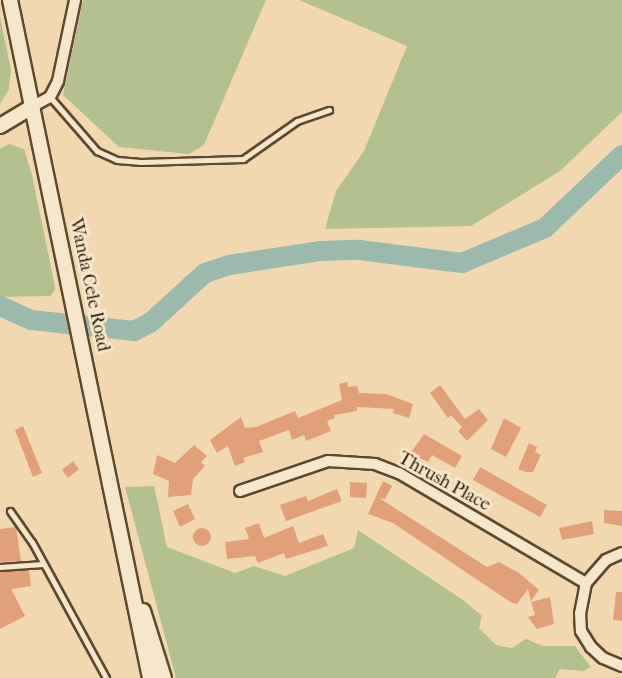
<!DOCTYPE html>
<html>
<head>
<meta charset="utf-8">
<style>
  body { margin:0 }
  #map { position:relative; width:622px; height:678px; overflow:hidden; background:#f1d8b0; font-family:"IM FELL French Canon",serif }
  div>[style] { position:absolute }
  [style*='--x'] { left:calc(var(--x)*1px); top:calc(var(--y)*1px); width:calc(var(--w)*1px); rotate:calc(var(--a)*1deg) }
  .green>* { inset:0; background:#b4c090 }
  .river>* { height:20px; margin:-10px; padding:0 10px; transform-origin:10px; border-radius:10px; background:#9bb9ad }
  .building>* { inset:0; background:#e1a07a }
  .round { border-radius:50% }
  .roads { filter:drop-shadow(2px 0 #5d492e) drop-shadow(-2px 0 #5d492e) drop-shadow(0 2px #5d492e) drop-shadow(0 -2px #5d492e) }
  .service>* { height:5px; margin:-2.5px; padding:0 2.5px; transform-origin:2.5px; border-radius:2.5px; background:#f6e6cc }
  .minor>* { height:10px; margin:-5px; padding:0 5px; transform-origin:5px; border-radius:5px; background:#f6e6cc }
  .tertiary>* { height:14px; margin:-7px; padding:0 7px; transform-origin:7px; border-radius:7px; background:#f6e6cc }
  span { translate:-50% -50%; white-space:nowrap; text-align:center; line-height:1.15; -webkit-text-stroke:6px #f6e6cc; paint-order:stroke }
  .street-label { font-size:18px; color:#2c1903 }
</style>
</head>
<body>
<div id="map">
  <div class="green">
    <i style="clip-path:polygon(83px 0,266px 0,204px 145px,189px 154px,119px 147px,63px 95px)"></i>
    <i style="clip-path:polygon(299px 0,622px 0,622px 112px,560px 171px,471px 226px,325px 229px,336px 191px,364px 151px,407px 46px)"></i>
    <i style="clip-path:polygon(0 17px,11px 70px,9px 89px,0 104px)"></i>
    <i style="clip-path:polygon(9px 144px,24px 149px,32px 175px,54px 282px,55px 290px,50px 296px,0 297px,0 149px)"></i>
    <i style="clip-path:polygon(154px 486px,167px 547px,235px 573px,254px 566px,285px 576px,354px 548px,358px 530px,463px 600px,482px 616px,479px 628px,496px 645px,512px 648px,526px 639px,543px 646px,575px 646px,591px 667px,584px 671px,560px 669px,555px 678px,176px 678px,125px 487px)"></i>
  </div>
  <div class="river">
    <i style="--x:0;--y:306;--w:34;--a:24"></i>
    <i style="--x:31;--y:320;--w:104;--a:6.1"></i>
    <i style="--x:134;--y:331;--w:18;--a:-27"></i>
    <i style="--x:150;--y:323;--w:74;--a:-42.3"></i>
    <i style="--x:205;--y:273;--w:25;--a:-18"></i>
    <i style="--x:229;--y:265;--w:93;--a:-8.7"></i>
    <i style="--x:321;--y:251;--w:38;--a:-2"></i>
    <i style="--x:359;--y:250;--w:104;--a:7.2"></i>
    <i style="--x:462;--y:263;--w:90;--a:-22.9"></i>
    <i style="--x:545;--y:228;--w:106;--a:-43.5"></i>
  </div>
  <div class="building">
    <i style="clip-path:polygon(347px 382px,348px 387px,357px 386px,359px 393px,386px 394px,413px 404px,409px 418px,393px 413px,394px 409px,357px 407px,357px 411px,334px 415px,335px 418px,327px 421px,331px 431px,306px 441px,304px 435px,292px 440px,289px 430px,259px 441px,263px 452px,243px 458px,245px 462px,235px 466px,228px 446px,217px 453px,210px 440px,241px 417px,245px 428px,256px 427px,295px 411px,298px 418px,342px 400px,339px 384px)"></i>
    <i style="clip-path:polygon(440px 385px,465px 419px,479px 409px,488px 420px,467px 441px,458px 431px,462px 427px,451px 415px,448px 418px,430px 393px)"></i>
    <i style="clip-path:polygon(504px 418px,521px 428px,506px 457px,491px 449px)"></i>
    <i style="clip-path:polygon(23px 426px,42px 473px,33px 477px,15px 430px)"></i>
    <i style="clip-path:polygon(424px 434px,462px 456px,455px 468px,432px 455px,428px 462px,420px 458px,417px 463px,407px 458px)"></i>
    <i style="clip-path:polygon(529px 443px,537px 447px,535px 452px,541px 455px,533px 472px,526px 472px,518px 469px)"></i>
    <i style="clip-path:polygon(194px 445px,207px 456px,201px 462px,205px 466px,193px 479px,191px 495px,168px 497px,169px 481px,153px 474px,157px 455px,175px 463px)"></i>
    <i style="clip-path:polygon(73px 461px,79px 469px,68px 478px,62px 470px)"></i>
    <i style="clip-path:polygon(480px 467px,547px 505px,540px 517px,473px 480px)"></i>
    <i style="clip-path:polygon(383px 481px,392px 486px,385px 499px,379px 498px,487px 567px,499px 562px,519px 573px,539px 590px,531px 601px,528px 589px,517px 604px,512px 603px,393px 523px,368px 514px)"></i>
    <i style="clip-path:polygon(350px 482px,367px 483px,366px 498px,350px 497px)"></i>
    <i style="clip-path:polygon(337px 489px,342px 501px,286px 521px,280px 505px,306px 496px,308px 501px)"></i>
    <i style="clip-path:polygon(188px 504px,195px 519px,180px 527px,173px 511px)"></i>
    <i style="clip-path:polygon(604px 510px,622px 511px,622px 526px,604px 523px)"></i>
    <i style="clip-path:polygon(592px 521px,594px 534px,562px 540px,559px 528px)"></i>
    <i style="clip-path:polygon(259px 523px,264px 538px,293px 526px,299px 543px,323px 534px,328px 546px,286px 559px,284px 553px,258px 563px,255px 556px,227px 559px,225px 542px,249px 539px,245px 528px)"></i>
    <i style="clip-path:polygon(16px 527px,21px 561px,0 562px,0 529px)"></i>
    <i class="round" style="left:193px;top:528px;width:18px;height:18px"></i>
    <i style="clip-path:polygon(22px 570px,29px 570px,31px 586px,11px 589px,25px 616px,0 629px,0 572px)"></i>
    <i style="clip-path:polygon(616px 592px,622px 592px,622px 621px,613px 620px)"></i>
    <i style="clip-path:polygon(550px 597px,554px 624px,537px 629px,528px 617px,535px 615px,531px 602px)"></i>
  </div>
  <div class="roads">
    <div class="service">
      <i style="--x:50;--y:97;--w:72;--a:49"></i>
      <i style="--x:97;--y:151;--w:22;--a:24"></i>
      <i style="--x:117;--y:160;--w:24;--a:5"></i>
      <i style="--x:141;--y:162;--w:102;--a:-1.7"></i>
      <i style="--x:243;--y:159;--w:66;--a:-35.1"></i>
      <i style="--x:297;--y:121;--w:34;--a:-19"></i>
      <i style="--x:10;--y:511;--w:38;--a:55"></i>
      <i style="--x:32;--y:542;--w:155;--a:61.4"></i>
      <i style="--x:0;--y:567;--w:43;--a:-4"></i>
    </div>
    <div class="minor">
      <i style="--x:33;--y:106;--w:19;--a:-28"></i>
      <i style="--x:50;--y:97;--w:18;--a:-63"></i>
      <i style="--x:58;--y:81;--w:83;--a:-78.1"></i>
      <i style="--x:240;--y:491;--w:93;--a:-18.8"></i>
      <i style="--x:328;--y:461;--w:47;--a:3.7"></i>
      <i style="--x:375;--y:464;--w:26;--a:21"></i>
      <i style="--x:399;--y:473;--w:217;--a:30.5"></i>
      <i style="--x:622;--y:553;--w:17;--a:156"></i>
      <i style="--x:606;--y:560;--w:30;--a:131"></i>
      <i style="--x:586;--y:583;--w:31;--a:101"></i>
      <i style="--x:580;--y:613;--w:18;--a:87"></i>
      <i style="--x:581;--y:631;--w:19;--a:58"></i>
      <i style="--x:591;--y:647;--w:16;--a:43"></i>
      <i style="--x:603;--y:658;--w:21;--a:23"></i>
    </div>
    <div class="tertiary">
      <i style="--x:10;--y:0;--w:692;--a:78.33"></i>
      <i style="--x:0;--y:126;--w:39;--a:-31"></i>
      <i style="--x:143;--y:611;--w:70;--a:72.6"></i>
    </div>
  </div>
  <div class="street-label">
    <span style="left:89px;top:285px;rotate:78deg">Wanda Cele Road</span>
    <span style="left:444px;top:482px;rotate:29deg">Thrush Place</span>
  </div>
</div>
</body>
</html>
